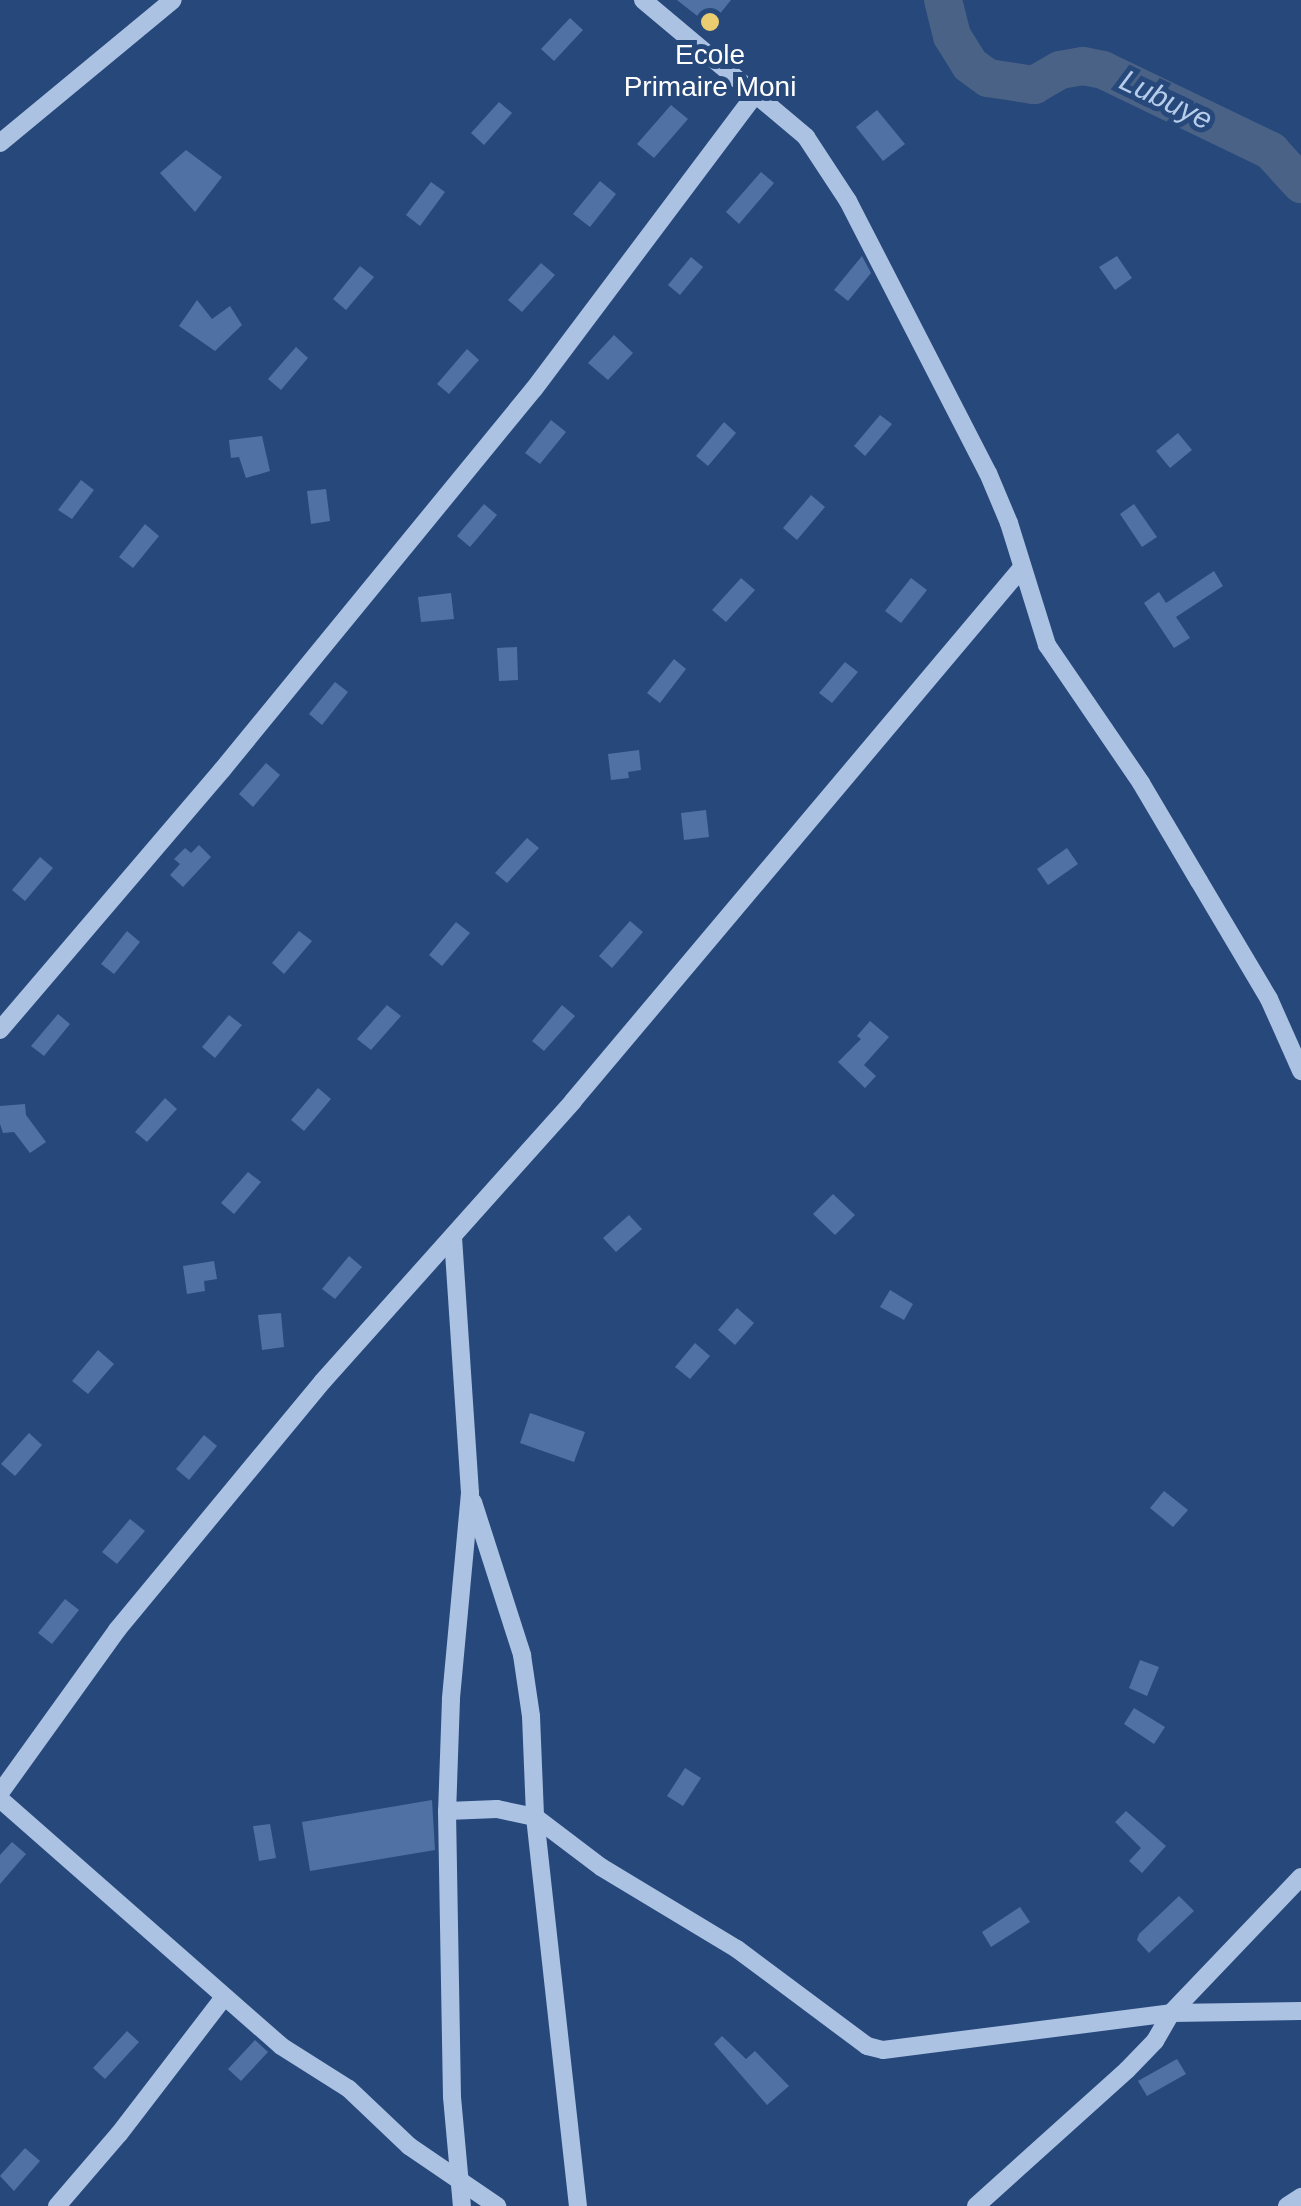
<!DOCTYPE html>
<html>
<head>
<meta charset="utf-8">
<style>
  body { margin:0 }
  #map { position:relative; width:1301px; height:2206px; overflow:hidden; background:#27487a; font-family:Helvetica,sans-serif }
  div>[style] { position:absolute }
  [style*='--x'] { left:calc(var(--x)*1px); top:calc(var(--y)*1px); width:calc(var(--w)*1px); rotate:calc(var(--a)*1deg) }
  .river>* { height:38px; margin:-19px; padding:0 19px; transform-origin:19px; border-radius:19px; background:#4a6286 }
  .building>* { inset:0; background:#5071a3 }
  .minor>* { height:18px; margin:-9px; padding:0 9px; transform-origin:9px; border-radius:9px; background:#abc2e3 }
  .dots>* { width:28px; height:28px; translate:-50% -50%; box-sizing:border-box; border:5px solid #27487a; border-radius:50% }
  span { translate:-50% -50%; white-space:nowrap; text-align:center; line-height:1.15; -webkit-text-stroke:10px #27487a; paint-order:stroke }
  .poi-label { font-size:28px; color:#fff }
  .water-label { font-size:30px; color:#b6cceb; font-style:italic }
</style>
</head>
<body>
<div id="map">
  <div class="river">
    <i style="--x:943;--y:0;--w:37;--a:76"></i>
    <i style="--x:952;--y:36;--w:34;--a:58"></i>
    <i style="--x:970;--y:65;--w:22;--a:36"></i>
    <i style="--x:988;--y:78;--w:47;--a:8.7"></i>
    <i style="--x:1034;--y:85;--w:30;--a:-30"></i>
    <i style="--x:1060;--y:70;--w:23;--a:-10"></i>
    <i style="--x:1083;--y:66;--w:20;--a:11"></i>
    <i style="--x:1103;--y:70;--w:187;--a:25.7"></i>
    <i style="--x:1271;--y:151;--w:45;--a:47.7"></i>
  </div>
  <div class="building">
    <i style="clip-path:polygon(677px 0,731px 0,710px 26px)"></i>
    <i style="clip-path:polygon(570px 18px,583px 30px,554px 61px,541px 49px)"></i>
    <i style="clip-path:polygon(499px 102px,512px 113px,484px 145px,471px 133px)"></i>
    <i style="clip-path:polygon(671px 105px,688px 119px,654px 158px,637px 144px)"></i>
    <i style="clip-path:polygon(877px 110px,905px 144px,883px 161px,856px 127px)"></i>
    <i style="clip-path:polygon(186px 150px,222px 177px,195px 212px,160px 173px)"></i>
    <i style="clip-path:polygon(761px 172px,774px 183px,739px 224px,726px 212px)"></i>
    <i style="clip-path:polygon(600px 181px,616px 194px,590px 227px,573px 214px)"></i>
    <i style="clip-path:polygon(431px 182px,445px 192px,420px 226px,406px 215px)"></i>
    <i style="clip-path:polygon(862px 256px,871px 273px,848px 301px,834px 290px)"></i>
    <i style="clip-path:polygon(1117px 256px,1132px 278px,1115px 290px,1099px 267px)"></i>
    <i style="clip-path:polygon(691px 257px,703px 267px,680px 295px,668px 285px)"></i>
    <i style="clip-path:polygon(541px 263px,555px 275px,522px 312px,508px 300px)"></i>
    <i style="clip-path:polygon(360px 266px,374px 277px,346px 310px,333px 299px)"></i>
    <i style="clip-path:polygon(197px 300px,212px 319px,230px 306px,242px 325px,215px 351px,179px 326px)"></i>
    <i style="clip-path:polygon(614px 335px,633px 353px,608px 380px,588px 363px)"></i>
    <i style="clip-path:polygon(296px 347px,308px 358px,281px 390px,268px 379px)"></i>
    <i style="clip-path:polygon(467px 349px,479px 360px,449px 394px,437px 384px)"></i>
    <i style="clip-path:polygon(880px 415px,892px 424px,865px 456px,854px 446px)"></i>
    <i style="clip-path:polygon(551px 420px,566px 432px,540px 464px,525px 453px)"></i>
    <i style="clip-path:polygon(724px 422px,736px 433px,708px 466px,696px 456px)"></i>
    <i style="clip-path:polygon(1178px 433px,1192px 450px,1170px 468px,1156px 451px)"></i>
    <i style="clip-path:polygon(262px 436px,270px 471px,246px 478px,239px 457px,231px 458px,229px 440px)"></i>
    <i style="clip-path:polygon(81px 480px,94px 490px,72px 519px,58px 510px)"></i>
    <i style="clip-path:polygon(326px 489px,330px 521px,311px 524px,307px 491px)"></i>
    <i style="clip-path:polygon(811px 495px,825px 507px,797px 540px,783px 528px)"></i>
    <i style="clip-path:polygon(484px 504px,497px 515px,470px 547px,457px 536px)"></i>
    <i style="clip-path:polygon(1134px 504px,1157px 537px,1142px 547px,1120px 514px)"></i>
    <i style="clip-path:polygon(145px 524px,159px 536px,133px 568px,119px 557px)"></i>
    <i style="clip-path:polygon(1214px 571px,1223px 586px,1176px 617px,1190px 638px,1174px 648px,1144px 603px,1159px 592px,1166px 603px)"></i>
    <i style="clip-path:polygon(741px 578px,755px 590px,726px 622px,712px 610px)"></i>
    <i style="clip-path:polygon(911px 578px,927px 590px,901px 623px,885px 611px)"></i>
    <i style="clip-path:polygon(451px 593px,454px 619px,421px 622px,418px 597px)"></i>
    <i style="clip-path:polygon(517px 647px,518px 680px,499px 681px,497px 648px)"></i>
    <i style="clip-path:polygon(674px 659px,686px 669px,660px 703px,647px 693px)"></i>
    <i style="clip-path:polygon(845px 662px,858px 672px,832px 703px,819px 693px)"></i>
    <i style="clip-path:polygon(335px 682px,348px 692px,322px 725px,309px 714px)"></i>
    <i style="clip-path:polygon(639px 750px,641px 770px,628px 772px,629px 778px,611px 780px,608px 754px)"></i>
    <i style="clip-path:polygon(266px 763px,280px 775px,253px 807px,239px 794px)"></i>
    <i style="clip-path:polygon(706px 810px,709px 837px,684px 840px,681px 813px)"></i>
    <i style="clip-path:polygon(527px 838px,539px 848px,507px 883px,495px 873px)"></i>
    <i style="clip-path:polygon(199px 845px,211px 857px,183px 887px,170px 875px,180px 864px,174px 859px,185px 848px,191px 853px)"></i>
    <i style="clip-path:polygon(1067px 848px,1078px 864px,1048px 885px,1037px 869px)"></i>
    <i style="clip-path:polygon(40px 857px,53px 868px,25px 901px,12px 890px)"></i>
    <i style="clip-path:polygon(630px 921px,643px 932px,612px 968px,599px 956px)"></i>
    <i style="clip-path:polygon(456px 922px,470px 933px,442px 966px,429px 955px)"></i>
    <i style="clip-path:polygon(127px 931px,140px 942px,114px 974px,101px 964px)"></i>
    <i style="clip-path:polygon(299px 931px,312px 941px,284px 974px,272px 963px)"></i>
    <i style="clip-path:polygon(387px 1005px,401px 1016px,371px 1050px,357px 1039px)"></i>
    <i style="clip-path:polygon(562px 1005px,575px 1016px,544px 1051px,532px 1041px)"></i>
    <i style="clip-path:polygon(58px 1014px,70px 1024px,44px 1056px,31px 1046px)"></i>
    <i style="clip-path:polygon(229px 1015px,242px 1025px,215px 1058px,202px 1047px)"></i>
    <i style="clip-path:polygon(870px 1021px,889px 1037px,864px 1065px,876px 1076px,865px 1088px,838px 1062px,861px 1039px,857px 1036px)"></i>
    <i style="clip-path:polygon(318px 1088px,331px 1099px,304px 1131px,291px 1120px)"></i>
    <i style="clip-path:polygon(165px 1098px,177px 1109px,147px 1142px,135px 1132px)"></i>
    <i style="clip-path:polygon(25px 1104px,26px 1115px,46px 1142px,30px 1153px,14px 1132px,3px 1133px,0 1124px,0 1106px)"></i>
    <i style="clip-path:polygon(248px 1172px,261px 1182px,234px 1214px,221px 1203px)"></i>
    <i style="clip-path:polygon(833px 1194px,855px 1215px,835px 1235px,813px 1214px)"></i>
    <i style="clip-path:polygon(629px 1215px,642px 1229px,616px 1252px,603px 1238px)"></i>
    <i style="clip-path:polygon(349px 1256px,362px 1267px,335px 1299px,322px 1289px)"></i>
    <i style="clip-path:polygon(214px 1261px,217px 1279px,204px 1281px,205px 1291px,187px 1294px,183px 1266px)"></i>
    <i style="clip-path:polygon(890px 1290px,913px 1304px,904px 1320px,880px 1307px)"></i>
    <i style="clip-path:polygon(737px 1308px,754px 1323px,735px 1345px,718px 1330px)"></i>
    <i style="clip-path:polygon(281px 1313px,284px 1347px,262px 1350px,258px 1315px)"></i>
    <i style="clip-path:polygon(695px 1343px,710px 1356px,690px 1379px,675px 1367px)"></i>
    <i style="clip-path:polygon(98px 1350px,114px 1364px,88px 1394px,72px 1381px)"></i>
    <i style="clip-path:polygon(530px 1413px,585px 1432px,574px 1462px,520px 1443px)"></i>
    <i style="clip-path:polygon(29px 1433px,42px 1445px,15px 1476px,1px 1464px)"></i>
    <i style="clip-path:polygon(204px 1435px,217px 1446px,189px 1480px,176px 1469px)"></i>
    <i style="clip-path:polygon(1164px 1491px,1188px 1510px,1173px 1527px,1150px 1508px)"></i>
    <i style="clip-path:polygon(130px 1519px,145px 1531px,117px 1564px,102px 1552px)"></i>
    <i style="clip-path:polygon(65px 1599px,79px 1610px,52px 1644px,38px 1633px)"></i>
    <i style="clip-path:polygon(1140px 1660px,1159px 1667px,1147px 1696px,1129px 1688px)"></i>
    <i style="clip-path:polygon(1134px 1708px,1165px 1727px,1154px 1744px,1124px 1724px)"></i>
    <i style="clip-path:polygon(685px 1768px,701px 1778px,683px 1806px,667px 1796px)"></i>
    <i style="clip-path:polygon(432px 1800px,435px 1850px,310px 1871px,302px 1822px)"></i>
    <i style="clip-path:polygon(1126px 1811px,1166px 1846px,1142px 1873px,1129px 1861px,1141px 1848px,1115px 1822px)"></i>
    <i style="clip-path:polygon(270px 1824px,276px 1858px,259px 1861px,253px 1826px)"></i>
    <i style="clip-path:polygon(12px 1842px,26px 1854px,0 1884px,0 1855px)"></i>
    <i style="clip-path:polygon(1179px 1896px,1194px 1911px,1149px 1953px,1137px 1940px,1139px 1934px)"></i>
    <i style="clip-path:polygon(1020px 1907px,1030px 1922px,991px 1947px,982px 1932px)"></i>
    <i style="clip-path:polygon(127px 2031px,139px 2042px,105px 2079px,93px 2068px)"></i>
    <i style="clip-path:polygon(722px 2036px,746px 2059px,755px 2051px,789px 2086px,767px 2105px,714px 2044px)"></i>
    <i style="clip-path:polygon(255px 2040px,268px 2052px,241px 2081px,228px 2069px)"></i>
    <i style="clip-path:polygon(1177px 2059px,1186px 2074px,1147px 2096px,1138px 2081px)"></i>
    <i style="clip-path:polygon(25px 2148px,40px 2161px,14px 2191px,0 2176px)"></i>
  </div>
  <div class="minor">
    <i style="--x:643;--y:0;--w:213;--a:40"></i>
    <i style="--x:806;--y:137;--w:77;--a:56.7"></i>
    <i style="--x:848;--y:201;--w:306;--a:62.8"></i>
    <i style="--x:988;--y:473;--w:54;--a:67.2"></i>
    <i style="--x:1009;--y:523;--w:128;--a:72.7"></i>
    <i style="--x:1047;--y:645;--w:167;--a:55.7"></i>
    <i style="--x:1141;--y:783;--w:114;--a:59.4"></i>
    <i style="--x:1199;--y:881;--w:137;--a:59.3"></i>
    <i style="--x:1269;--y:999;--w:79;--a:66"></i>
    <i style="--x:0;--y:143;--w:224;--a:-39.6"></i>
    <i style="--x:0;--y:1030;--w:342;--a:-49.5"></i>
    <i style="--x:222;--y:770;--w:492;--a:-50.7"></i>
    <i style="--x:534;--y:389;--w:371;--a:-53.1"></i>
    <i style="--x:453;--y:1237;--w:257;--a:86.2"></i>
    <i style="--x:470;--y:1493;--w:207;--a:95.3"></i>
    <i style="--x:451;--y:1699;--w:112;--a:92"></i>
    <i style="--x:447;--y:1811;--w:286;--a:89"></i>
    <i style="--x:452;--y:2097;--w:109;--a:84.8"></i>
    <i style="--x:473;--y:1502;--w:161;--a:72.2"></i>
    <i style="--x:522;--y:1655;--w:62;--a:81.6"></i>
    <i style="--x:531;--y:1716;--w:101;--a:87.7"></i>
    <i style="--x:535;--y:1817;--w:391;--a:83.7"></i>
    <i style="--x:0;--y:1793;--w:201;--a:-54.3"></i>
    <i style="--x:117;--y:1630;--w:323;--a:-50.4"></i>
    <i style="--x:323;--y:1381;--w:375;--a:-48.2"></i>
    <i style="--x:573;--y:1101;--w:694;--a:-49.91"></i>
    <i style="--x:0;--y:1799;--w:374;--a:41.3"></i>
    <i style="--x:281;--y:2046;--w:80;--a:32.3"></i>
    <i style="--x:349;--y:2089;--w:83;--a:43.5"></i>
    <i style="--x:409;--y:2146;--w:107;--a:34.3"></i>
    <i style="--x:447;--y:1811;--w:50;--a:-2.3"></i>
    <i style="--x:497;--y:1809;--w:39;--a:12"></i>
    <i style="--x:535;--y:1817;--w:83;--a:37.1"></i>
    <i style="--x:601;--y:1867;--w:159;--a:31.1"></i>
    <i style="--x:737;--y:1949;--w:162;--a:36.7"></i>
    <i style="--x:867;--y:2046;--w:16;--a:14"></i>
    <i style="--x:883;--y:2050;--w:290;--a:-7.3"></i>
    <i style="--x:1171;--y:2013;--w:130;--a:-0.9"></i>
    <i style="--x:57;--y:2206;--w:95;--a:-49.3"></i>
    <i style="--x:119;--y:2134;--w:173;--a:-52.5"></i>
    <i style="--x:976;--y:2206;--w:203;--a:-42"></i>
    <i style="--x:1127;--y:2070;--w:40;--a:-46"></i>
    <i style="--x:1155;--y:2041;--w:32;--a:-60"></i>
    <i style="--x:1171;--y:2013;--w:188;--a:-46.3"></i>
    <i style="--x:1287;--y:2206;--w:17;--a:-33"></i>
  </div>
  <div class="dots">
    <i style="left:710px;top:22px;background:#ebcd71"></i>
  </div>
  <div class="poi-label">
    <span style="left:710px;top:71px">Ecole<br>Primaire Moni</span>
  </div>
  <div class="water-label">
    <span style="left:1166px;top:100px;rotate:26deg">Lubuye</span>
  </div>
</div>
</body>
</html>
